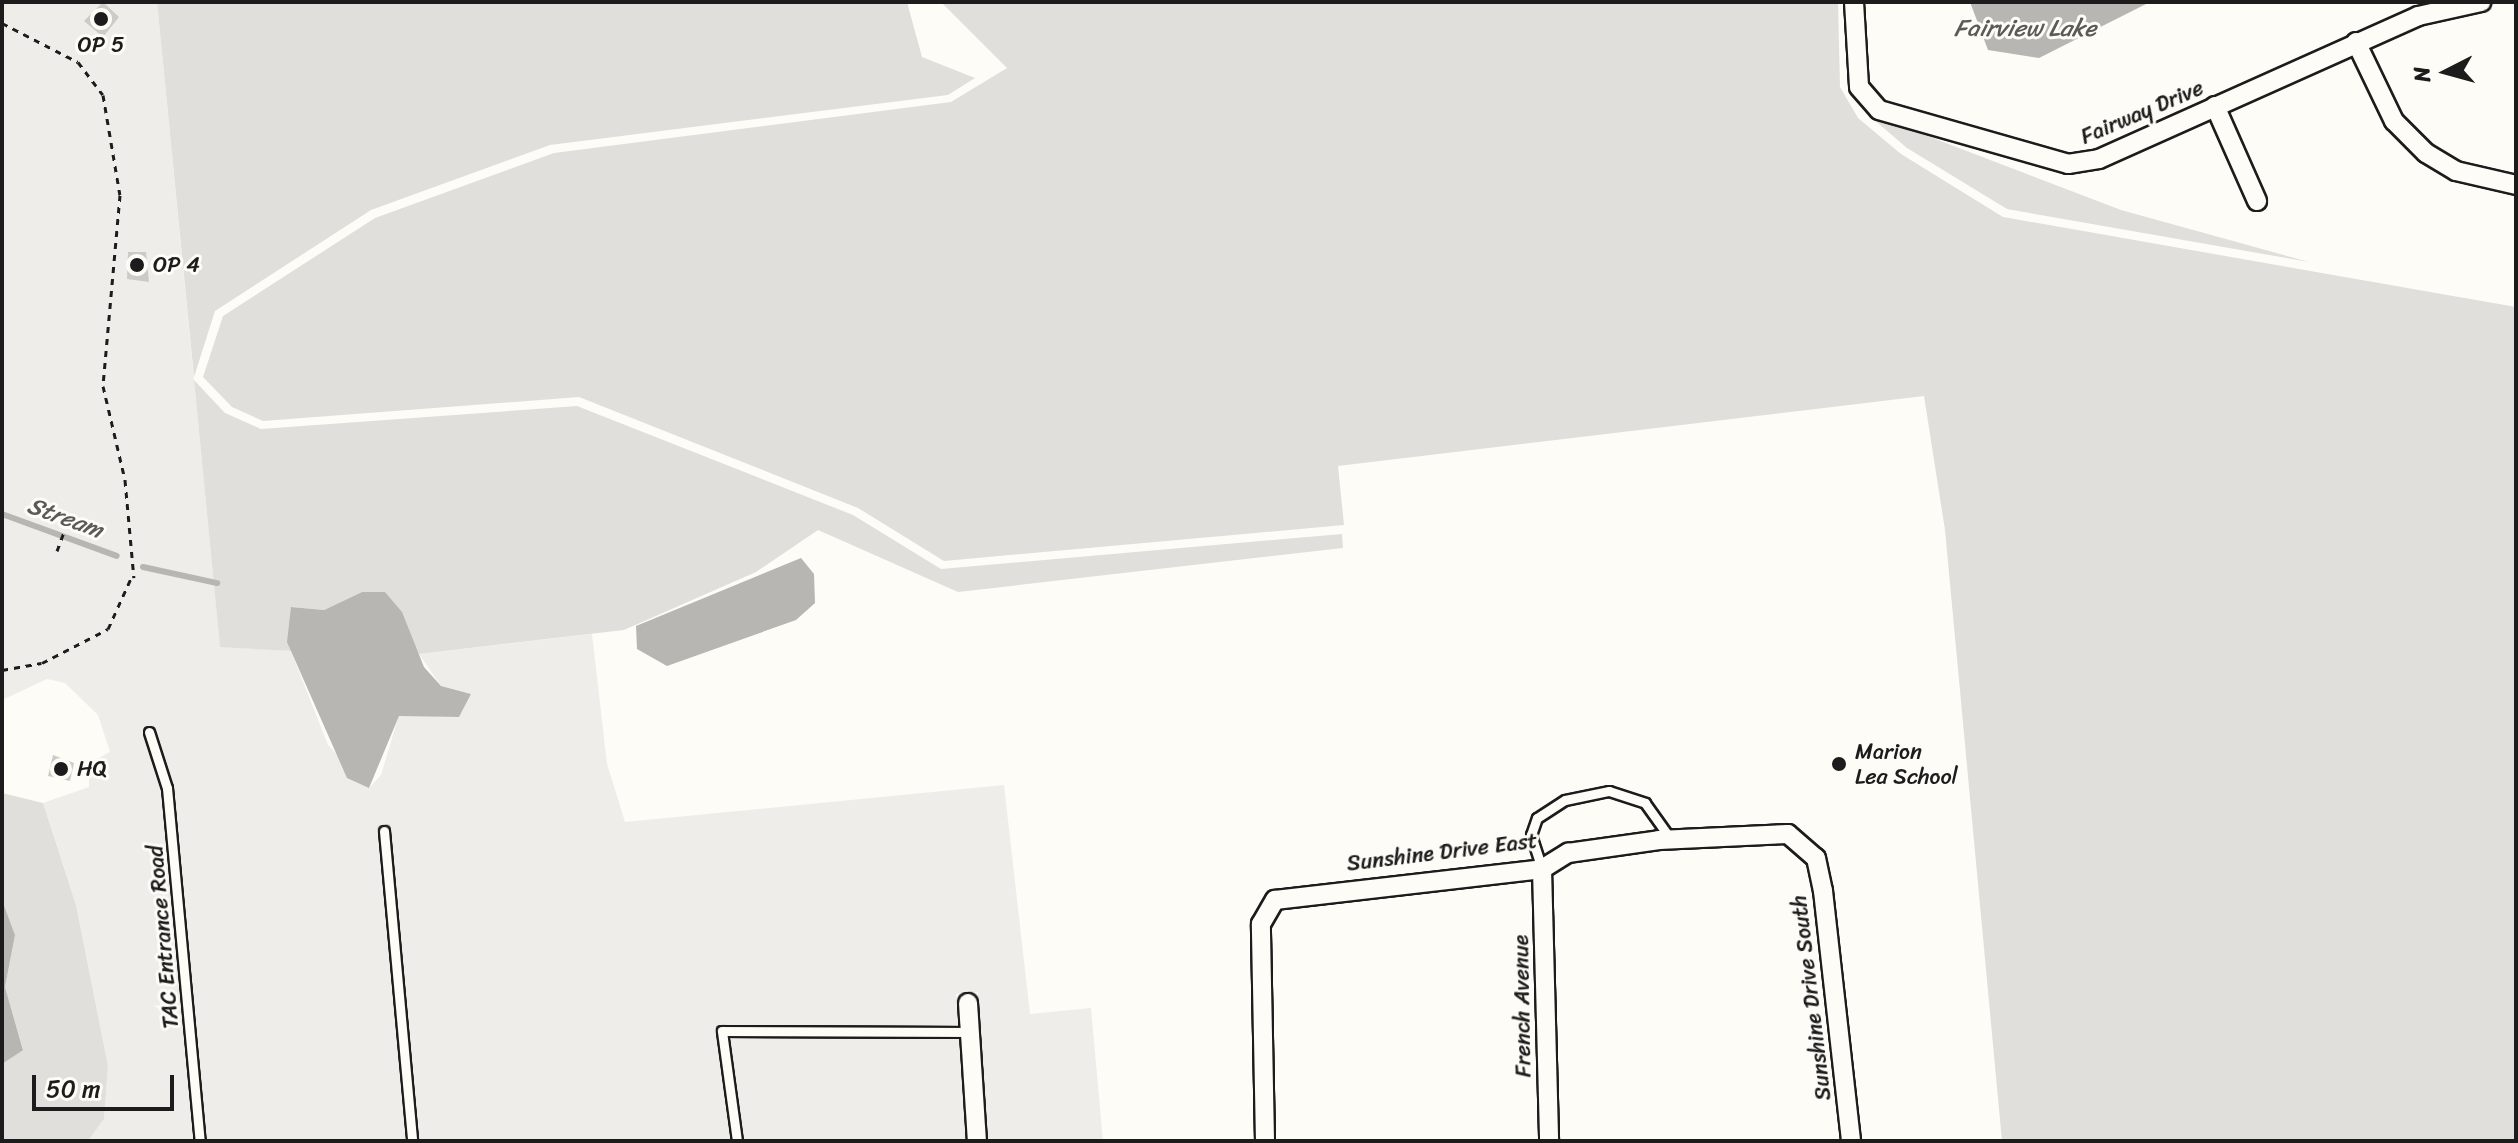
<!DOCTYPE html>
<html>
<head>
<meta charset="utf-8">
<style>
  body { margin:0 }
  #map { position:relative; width:2518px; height:1143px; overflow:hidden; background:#fdfcf7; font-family:Sriracha,sans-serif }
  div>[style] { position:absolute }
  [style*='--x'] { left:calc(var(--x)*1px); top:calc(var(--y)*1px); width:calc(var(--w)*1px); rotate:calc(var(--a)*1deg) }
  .built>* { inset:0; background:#eeede9 }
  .green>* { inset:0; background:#e0dfdb }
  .water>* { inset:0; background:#b7b6b2 }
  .stream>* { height:6px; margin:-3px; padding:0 3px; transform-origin:3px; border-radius:3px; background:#b7b6b2 }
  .building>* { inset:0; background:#cccbc8 }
  .path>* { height:3px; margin-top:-1.5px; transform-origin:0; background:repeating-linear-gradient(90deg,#1c1c1c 0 6px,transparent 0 12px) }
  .roads { filter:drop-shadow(2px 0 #1c1c1c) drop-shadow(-2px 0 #1c1c1c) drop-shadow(0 2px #1c1c1c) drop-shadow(0 -2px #1c1c1c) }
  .lane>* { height:9px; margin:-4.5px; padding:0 4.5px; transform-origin:4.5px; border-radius:4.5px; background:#fdfcf7 }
  .street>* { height:18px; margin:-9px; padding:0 9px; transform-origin:9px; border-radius:9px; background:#fdfcf7 }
  .dots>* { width:22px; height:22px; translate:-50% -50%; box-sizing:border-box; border:4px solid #fdfcf7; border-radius:50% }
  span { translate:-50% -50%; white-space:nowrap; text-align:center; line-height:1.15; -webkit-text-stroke:6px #fdfcf7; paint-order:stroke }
  .poi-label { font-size:22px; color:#1c1c1c }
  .left { translate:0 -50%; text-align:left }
  .street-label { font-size:22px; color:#1c1c1c }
  .water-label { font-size:24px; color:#5a5a58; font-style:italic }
  .frame { position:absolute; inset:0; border:4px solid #1c1c1c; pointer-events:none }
  .north { position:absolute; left:2406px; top:32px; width:80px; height:80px; -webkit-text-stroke:6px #fdfcf7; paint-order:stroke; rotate:264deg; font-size:22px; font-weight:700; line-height:32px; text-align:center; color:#1c1c1c }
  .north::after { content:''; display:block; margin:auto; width:28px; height:36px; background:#1c1c1c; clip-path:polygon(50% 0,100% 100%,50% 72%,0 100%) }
  .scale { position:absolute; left:32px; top:1075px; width:142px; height:36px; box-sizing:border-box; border:4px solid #1c1c1c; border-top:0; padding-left:10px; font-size:24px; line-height:28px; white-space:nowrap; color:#1c1c1c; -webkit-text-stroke:6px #fdfcf7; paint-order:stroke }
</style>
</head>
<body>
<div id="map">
  <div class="built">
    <i style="clip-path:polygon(2px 2px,157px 2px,220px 646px,291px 651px,328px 745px,369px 788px,381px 775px,399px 715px,459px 717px,471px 694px,441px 686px,419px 654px,592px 634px,607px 764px,625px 822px,1004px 785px,1030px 1014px,1091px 1008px,1103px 1141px,988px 1141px,978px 992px,956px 994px,966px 1141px,88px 1141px,104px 1119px,108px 1066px,76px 905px,43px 803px,89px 787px,89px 763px,110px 752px,98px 715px,65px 683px,47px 679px,2px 700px)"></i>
  </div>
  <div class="green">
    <i style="clip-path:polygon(157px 2px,907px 2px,922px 57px,975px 78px,948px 95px,550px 145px,371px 210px,215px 311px,194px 377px)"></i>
    <i style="clip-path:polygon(941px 2px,1838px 2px,1840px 87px,1858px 118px,1901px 154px,2003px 217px,2516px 307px,2516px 1141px,2002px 1141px,1945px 530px,1924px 396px,1338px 466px,1344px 525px,944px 561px,858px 508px,579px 397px,263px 421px,232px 407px,203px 377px,223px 316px,375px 218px,554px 153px,951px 102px,1007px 68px)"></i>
    <i style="clip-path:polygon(1865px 112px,2121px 210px,2309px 262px,2007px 209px,1907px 148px)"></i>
    <i style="clip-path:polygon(194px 380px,225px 413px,261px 429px,577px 406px,853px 515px,941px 569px,1342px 534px,1343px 548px,958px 592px,818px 530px,756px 572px,624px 630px,419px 654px,385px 592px,362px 592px,324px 610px,291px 607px,291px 651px,220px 647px)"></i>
    <i style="clip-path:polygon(2px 793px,43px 803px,76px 905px,108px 1066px,104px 1119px,88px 1141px,2px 1141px,2px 1064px,23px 1049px,5px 987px,15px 935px,2px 900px)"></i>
  </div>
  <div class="water">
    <i style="clip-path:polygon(1970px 2px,2150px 2px,2039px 58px,1988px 50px)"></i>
    <i style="clip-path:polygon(801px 558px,814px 574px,815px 603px,796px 620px,667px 666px,637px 649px,636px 626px)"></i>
    <i style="clip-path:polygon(362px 592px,385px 592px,402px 612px,424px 667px,441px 686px,471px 694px,459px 717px,399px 716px,369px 788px,347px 778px,287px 642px,291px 607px,324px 610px)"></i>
    <i style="clip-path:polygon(2px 900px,15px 935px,5px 987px,23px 1050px,2px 1064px)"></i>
  </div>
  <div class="stream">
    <i style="--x:2;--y:514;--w:122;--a:20.1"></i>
    <i style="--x:143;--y:567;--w:76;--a:12.2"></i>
  </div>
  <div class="building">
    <i style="clip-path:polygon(103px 2px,119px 17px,103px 37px,84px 21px)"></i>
    <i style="clip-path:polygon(128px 252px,146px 252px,149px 282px,127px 279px)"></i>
    <i style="clip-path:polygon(53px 755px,74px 763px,70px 781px,48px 776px)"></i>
  </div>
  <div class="path">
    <i style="--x:2;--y:23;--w:85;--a:27.2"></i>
    <i style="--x:78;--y:62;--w:41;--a:52.9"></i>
    <i style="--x:103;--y:95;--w:101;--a:80.4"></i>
    <i style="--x:120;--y:195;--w:192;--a:95.1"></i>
    <i style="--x:103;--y:386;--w:97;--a:76.8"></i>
    <i style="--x:125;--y:480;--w:98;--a:84.8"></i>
    <i style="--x:57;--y:551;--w:37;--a:-70"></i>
    <i style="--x:42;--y:663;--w:74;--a:-27.3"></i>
    <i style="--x:108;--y:629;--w:58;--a:-65.6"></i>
    <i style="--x:2;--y:670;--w:40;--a:-10"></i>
  </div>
  <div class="roads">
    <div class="lane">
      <i style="--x:149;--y:732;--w:59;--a:72.2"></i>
      <i style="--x:167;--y:788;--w:355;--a:84.7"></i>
      <i style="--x:384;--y:831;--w:311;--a:84.8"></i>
      <i style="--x:1542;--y:869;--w:36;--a:-108"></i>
      <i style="--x:1531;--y:835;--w:18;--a:-71"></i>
      <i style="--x:1537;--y:818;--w:33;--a:-33"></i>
      <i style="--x:1565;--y:800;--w:45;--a:-11.6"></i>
      <i style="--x:1609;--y:791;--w:38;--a:18"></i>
      <i style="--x:1645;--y:803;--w:43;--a:54.5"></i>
      <i style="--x:737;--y:1141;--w:111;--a:-97.8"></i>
      <i style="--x:722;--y:1031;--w:247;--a:0.2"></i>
    </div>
    <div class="street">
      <i style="--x:1854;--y:2;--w:85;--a:86.6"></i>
      <i style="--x:1859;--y:87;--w:30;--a:49"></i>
      <i style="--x:1879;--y:110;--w:197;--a:15.9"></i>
      <i style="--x:2068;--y:164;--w:31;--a:-9"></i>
      <i style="--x:2099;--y:159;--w:350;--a:-24.1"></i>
      <i style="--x:2418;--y:16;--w:65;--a:-12.5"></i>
      <i style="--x:2356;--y:42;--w:88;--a:64.3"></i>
      <i style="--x:2394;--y:121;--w:45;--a:45"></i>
      <i style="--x:2426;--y:153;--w:35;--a:31"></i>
      <i style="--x:2456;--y:171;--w:62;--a:13.1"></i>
      <i style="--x:2215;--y:106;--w:104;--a:66.1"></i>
      <i style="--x:1542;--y:869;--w:272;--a:88.5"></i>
      <i style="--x:968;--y:1003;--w:138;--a:86.3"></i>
      <i style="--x:1265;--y:1141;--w:217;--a:-91.1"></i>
      <i style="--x:1261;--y:924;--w:28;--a:-60"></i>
      <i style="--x:1275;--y:900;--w:269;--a:-6.6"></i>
      <i style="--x:1542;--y:869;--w:31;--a:-32"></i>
      <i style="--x:1568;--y:853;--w:92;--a:-8.1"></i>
      <i style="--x:1659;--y:840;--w:129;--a:-2.7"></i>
      <i style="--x:1788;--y:834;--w:37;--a:41"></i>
      <i style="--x:1816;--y:858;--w:34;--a:78"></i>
      <i style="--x:1823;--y:891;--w:252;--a:83.6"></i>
    </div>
  </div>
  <div class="dots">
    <i style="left:101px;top:19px;background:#1c1c1c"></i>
    <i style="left:137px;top:265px;background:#1c1c1c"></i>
    <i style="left:1839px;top:764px;background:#1c1c1c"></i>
    <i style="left:61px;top:769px;background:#1c1c1c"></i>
  </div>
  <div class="poi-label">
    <span style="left:101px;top:45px">OP 5</span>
    <span class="left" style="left:153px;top:265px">OP 4</span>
    <span class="left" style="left:1855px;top:764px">Marion<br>Lea School</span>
    <span class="left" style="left:77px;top:769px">HQ</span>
  </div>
  <div class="street-label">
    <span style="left:2142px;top:112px;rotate:-23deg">Fairway Drive</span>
    <span style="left:1442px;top:852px;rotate:-7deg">Sunshine Drive East</span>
    <span style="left:163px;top:937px;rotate:-95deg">TAC Entrance Road</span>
    <span style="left:1811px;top:998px;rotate:-97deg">Sunshine Drive South</span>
    <span style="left:1522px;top:1006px;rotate:-91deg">French Avenue</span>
  </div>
  <div class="water-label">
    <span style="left:2025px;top:29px">Fairview Lake</span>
    <span style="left:65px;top:518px;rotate:20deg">Stream</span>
  </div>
  <div class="frame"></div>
  <div class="north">N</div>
  <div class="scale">50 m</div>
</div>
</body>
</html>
